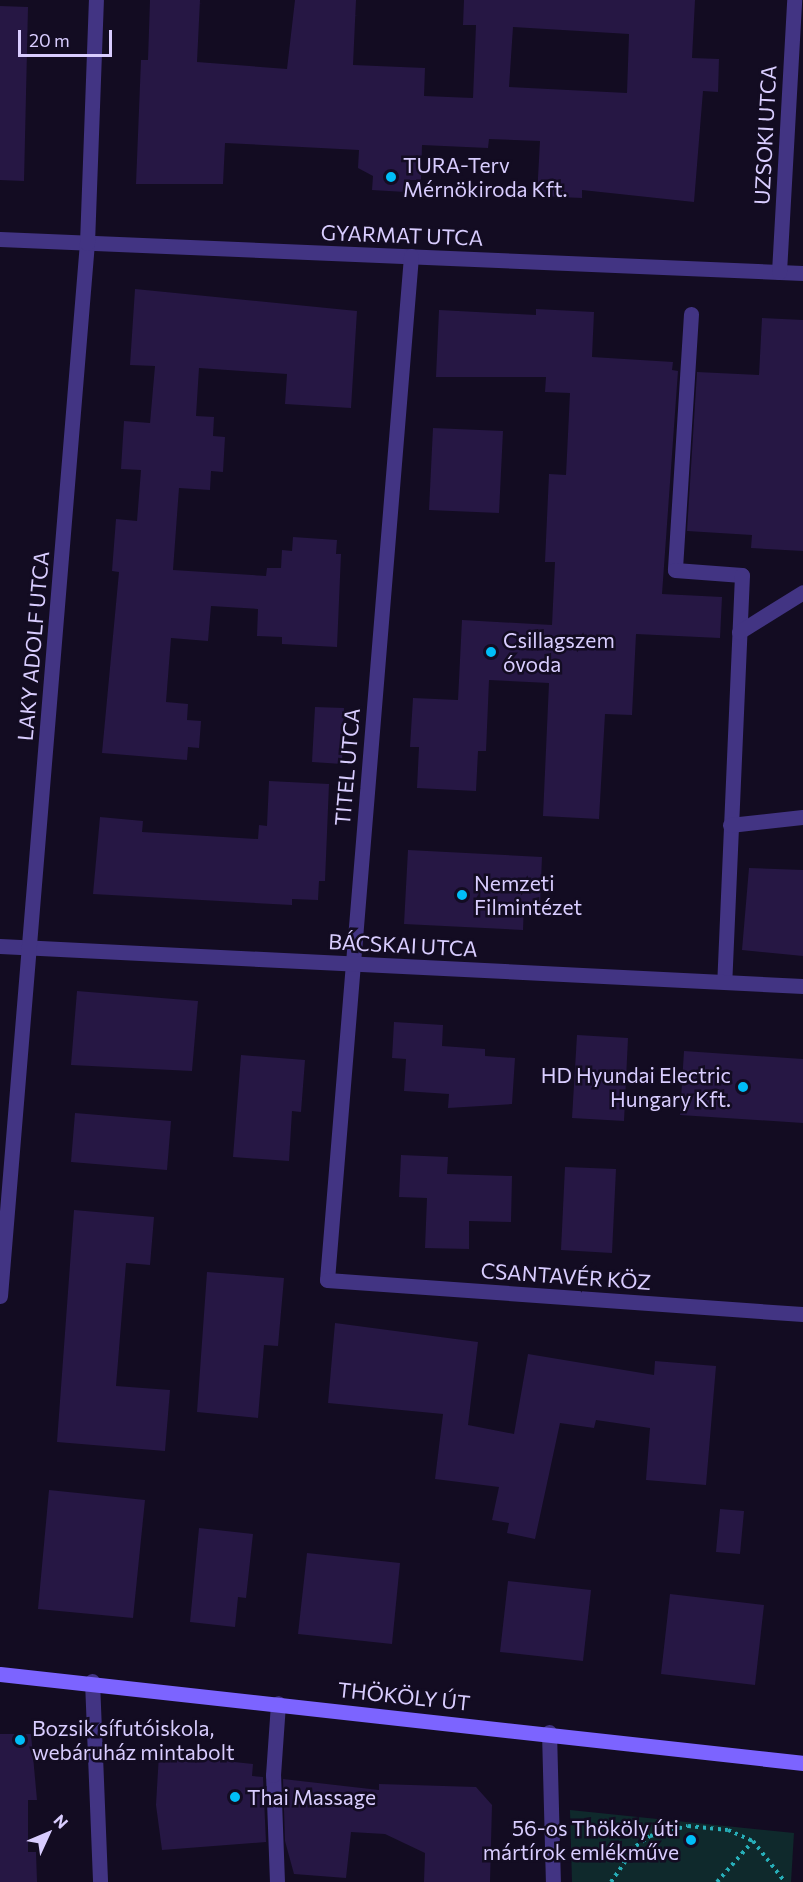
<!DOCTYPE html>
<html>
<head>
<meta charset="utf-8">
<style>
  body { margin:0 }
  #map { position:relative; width:803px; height:1882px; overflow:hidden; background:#130c22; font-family:Commissioner,sans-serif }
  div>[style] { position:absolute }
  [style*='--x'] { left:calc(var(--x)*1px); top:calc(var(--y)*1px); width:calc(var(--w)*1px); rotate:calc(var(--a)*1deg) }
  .green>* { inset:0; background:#0f292c }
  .building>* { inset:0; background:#261744 }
  .path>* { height:4px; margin-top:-2px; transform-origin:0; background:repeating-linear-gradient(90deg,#27aeb8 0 3px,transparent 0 7.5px) }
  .lane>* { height:15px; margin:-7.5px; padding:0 7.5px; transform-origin:7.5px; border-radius:7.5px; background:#423483 }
  .street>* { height:15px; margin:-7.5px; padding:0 7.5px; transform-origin:7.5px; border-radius:7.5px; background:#423483 }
  .secondary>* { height:15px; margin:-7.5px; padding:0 7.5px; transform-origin:7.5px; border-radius:7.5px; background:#7c64ff }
  .dots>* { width:16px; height:16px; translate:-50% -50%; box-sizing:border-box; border:3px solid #130c22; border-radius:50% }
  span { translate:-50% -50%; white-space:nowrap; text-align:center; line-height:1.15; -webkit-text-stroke:5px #130c22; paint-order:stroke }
  .street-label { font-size:21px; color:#d9cdff }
  .poi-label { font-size:21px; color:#d9cdff }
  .left { translate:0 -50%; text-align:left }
  .right { translate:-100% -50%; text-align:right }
  .north { position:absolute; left:18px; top:1804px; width:60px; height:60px; -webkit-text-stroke:4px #130c22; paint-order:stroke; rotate:46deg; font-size:16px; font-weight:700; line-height:24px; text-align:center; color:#d9cdff }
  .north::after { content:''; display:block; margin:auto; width:21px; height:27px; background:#d9cdff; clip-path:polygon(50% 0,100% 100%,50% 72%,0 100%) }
  .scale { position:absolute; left:18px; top:30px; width:94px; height:27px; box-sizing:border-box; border:3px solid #d9cdff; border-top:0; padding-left:8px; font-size:18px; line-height:21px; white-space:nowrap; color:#d9cdff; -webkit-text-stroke:4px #130c22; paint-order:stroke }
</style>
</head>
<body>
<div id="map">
  <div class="green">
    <i style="clip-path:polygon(570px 1810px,794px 1833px,791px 1882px,572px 1882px)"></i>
  </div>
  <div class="building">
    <i style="clip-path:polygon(evenodd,150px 0,200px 0,197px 62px,287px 69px,295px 0,356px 0,353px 65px,425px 68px,424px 96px,473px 98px,476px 25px,463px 25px,464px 0,695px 0,692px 58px,719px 59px,718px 92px,703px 91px,694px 202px,582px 190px,582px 198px,537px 196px,540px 141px,489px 139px,488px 148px,422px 145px,421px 180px,407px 180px,406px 192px,372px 190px,373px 176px,358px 168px,359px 150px,225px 143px,223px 184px,136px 184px,141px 60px,148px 60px,150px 0,513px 27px,629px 34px,627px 93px,509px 87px,513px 27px)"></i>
    <i style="clip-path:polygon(0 6px,28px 7px,24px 181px,0 180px)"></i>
    <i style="clip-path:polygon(135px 289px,357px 311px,351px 408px,285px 404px,287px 374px,199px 368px,196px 416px,214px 417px,213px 436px,225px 437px,223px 472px,211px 471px,210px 490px,179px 488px,173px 570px,266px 576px,267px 568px,281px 568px,282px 550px,292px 551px,293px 537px,337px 540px,336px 554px,341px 554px,337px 647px,282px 644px,282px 637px,257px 636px,258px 609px,211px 606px,208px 641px,171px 638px,166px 702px,188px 704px,187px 720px,201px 721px,199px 748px,188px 747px,187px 760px,102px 753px,119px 572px,112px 571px,116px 519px,137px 521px,141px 470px,121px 469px,124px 421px,150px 423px,155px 366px,130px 365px)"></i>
    <i style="clip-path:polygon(536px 309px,594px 312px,592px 357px,673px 362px,672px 370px,678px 371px,662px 594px,722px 597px,720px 638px,636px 634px,632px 715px,605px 714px,599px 819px,543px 816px,549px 683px,489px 680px,486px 751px,478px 751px,476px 791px,417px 788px,419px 747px,410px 747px,413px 698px,458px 700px,462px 620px,552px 625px,555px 562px,545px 562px,549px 474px,566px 475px,570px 393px,545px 392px,546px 377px,436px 377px,439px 310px,536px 315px)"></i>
    <i style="clip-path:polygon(762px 318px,803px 320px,803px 551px,751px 548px,752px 535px,687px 531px,697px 372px,759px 375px)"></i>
    <i style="clip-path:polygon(433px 428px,503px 431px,499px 513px,429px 510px)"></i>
    <i style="clip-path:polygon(315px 707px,344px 708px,342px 764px,312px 762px)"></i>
    <i style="clip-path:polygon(269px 781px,329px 784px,325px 881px,319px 881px,318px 900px,292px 899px,292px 905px,93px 894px,100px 817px,143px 821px,142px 832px,258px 839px,259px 825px,267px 826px)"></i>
    <i style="clip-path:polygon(408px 850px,542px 857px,540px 905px,524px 904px,523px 930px,404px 924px)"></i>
    <i style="clip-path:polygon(749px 868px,803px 870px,803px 956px,742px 950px)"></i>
    <i style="clip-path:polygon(77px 991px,198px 1001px,192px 1071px,71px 1065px)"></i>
    <i style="clip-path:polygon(394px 1022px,443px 1025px,442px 1046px,485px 1049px,485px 1056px,515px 1058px,512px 1104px,448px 1108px,449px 1094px,404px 1091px,406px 1059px,392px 1058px)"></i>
    <i style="clip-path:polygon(577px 1035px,628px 1038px,624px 1121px,572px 1118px)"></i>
    <i style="clip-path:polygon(684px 1051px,803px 1059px,803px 1123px,680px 1115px)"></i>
    <i style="clip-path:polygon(241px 1055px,305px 1060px,301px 1112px,292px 1111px,289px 1161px,233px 1157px)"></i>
    <i style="clip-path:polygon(75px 1113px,171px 1121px,167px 1170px,71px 1162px)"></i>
    <i style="clip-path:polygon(401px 1155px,448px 1157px,447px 1174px,512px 1176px,511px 1222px,469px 1221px,469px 1249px,425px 1248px,427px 1198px,399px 1197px)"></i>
    <i style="clip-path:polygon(565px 1167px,616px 1169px,612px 1253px,561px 1250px)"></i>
    <i style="clip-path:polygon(74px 1210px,154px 1217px,150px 1265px,126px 1263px,116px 1386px,170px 1390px,165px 1451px,57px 1442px)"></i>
    <i style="clip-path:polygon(207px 1272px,284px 1278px,278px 1346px,264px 1345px,258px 1418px,197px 1412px)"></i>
    <i style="clip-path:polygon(335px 1323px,478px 1342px,468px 1425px,514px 1434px,528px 1354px,654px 1375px,655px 1361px,716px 1366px,706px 1485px,646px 1480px,650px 1428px,596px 1420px,594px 1428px,560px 1423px,535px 1539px,507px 1533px,509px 1523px,492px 1520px,499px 1487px,435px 1479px,443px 1414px,328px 1403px)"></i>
    <i style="clip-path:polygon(49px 1490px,145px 1500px,133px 1618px,38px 1609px)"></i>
    <i style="clip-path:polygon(720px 1509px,744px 1511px,740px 1554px,716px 1552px)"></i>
    <i style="clip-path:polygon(199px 1528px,253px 1534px,246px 1598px,238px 1597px,235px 1627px,190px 1622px)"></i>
    <i style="clip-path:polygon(307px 1553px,400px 1563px,392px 1644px,298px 1634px)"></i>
    <i style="clip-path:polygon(508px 1581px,591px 1590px,583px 1661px,500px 1652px)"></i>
    <i style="clip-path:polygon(670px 1594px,764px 1605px,755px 1685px,661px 1674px)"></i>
    <i style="clip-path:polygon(0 1734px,31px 1734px,37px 1800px,28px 1800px,28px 1852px,36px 1852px,37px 1882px,0 1882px)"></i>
    <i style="clip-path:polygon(159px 1754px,253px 1764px,252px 1776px,263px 1777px,266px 1842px,162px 1850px,156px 1805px)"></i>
    <i style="clip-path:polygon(283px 1779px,379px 1790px,379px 1784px,476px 1787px,492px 1805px,490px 1882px,424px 1882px,425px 1853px,385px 1834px,351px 1832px,346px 1878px,294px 1874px,285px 1841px)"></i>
  </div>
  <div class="path">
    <i style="--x:611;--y:1882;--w:44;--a:-55.2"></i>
    <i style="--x:636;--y:1846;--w:17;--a:-36"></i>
    <i style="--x:650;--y:1836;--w:39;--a:-15"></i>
    <i style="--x:688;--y:1826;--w:40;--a:5.7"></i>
    <i style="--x:728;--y:1830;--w:27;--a:24"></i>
    <i style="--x:753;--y:1841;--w:52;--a:52"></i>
    <i style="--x:717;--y:1882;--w:55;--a:-48.7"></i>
  </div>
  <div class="lane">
    <i style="--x:691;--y:314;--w:256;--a:93.6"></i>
    <i style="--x:675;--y:570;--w:67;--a:4.3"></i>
    <i style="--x:742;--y:575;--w:407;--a:92.5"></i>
    <i style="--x:739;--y:632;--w:75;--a:-32"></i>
    <i style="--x:730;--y:825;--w:73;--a:-6.3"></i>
    <i style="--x:277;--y:1882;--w:107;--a:-92.1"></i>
    <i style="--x:273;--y:1775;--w:72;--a:-86"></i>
  </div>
  <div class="street">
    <i style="--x:0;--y:239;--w:804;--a:2.42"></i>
    <i style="--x:411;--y:256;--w:1027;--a:94.69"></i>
    <i style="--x:327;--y:1280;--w:477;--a:4.1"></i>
    <i style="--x:779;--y:272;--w:272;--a:-86.8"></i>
    <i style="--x:0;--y:946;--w:804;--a:2.85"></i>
    <i style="--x:0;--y:1296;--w:1057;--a:-85.28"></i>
    <i style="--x:87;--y:243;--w:243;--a:-87.9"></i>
    <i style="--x:92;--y:1681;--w:201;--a:87.7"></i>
    <i style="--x:549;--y:1732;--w:150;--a:88.5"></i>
  </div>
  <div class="secondary">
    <i style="--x:0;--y:1674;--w:808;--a:6.32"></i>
  </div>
  <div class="dots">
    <i style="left:391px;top:177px;background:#00bef8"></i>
    <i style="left:491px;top:652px;background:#00bef8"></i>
    <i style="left:462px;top:895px;background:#00bef8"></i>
    <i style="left:743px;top:1087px;background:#00bef8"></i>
    <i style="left:20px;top:1740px;background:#00bef8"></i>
    <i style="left:235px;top:1797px;background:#00bef8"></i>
    <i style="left:691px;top:1840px;background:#00bef8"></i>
  </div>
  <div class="street-label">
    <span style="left:765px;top:135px;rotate:-87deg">UZSOKI UTCA</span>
    <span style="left:402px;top:235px;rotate:2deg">GYARMAT UTCA</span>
    <span style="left:33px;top:646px;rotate:-85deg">LAKY ADOLF UTCA</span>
    <span style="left:347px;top:767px;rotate:-85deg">TITEL UTCA</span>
    <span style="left:403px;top:945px;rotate:3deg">BÁCSKAI UTCA</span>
    <span style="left:566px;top:1276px;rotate:4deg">CSANTAVÉR KÖZ</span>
    <span style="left:404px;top:1696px;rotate:6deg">THÖKÖLY ÚT</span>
  </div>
  <div class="poi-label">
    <span class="left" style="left:403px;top:177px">TURA-Terv<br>Mérnökiroda Kft.</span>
    <span class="left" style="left:503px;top:652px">Csillagszem<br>óvoda</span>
    <span class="left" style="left:474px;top:895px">Nemzeti<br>Filmintézet</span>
    <span class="right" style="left:731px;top:1087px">HD Hyundai Electric<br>Hungary Kft.</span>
    <span class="left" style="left:32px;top:1740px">Bozsik sífutóiskola,<br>webáruház mintabolt</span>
    <span class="left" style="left:247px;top:1797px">Thai Massage</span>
    <span class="right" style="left:679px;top:1840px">56-os Thököly úti<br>mártírok emlékműve</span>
  </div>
  <div class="north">N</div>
  <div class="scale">20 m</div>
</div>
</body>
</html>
